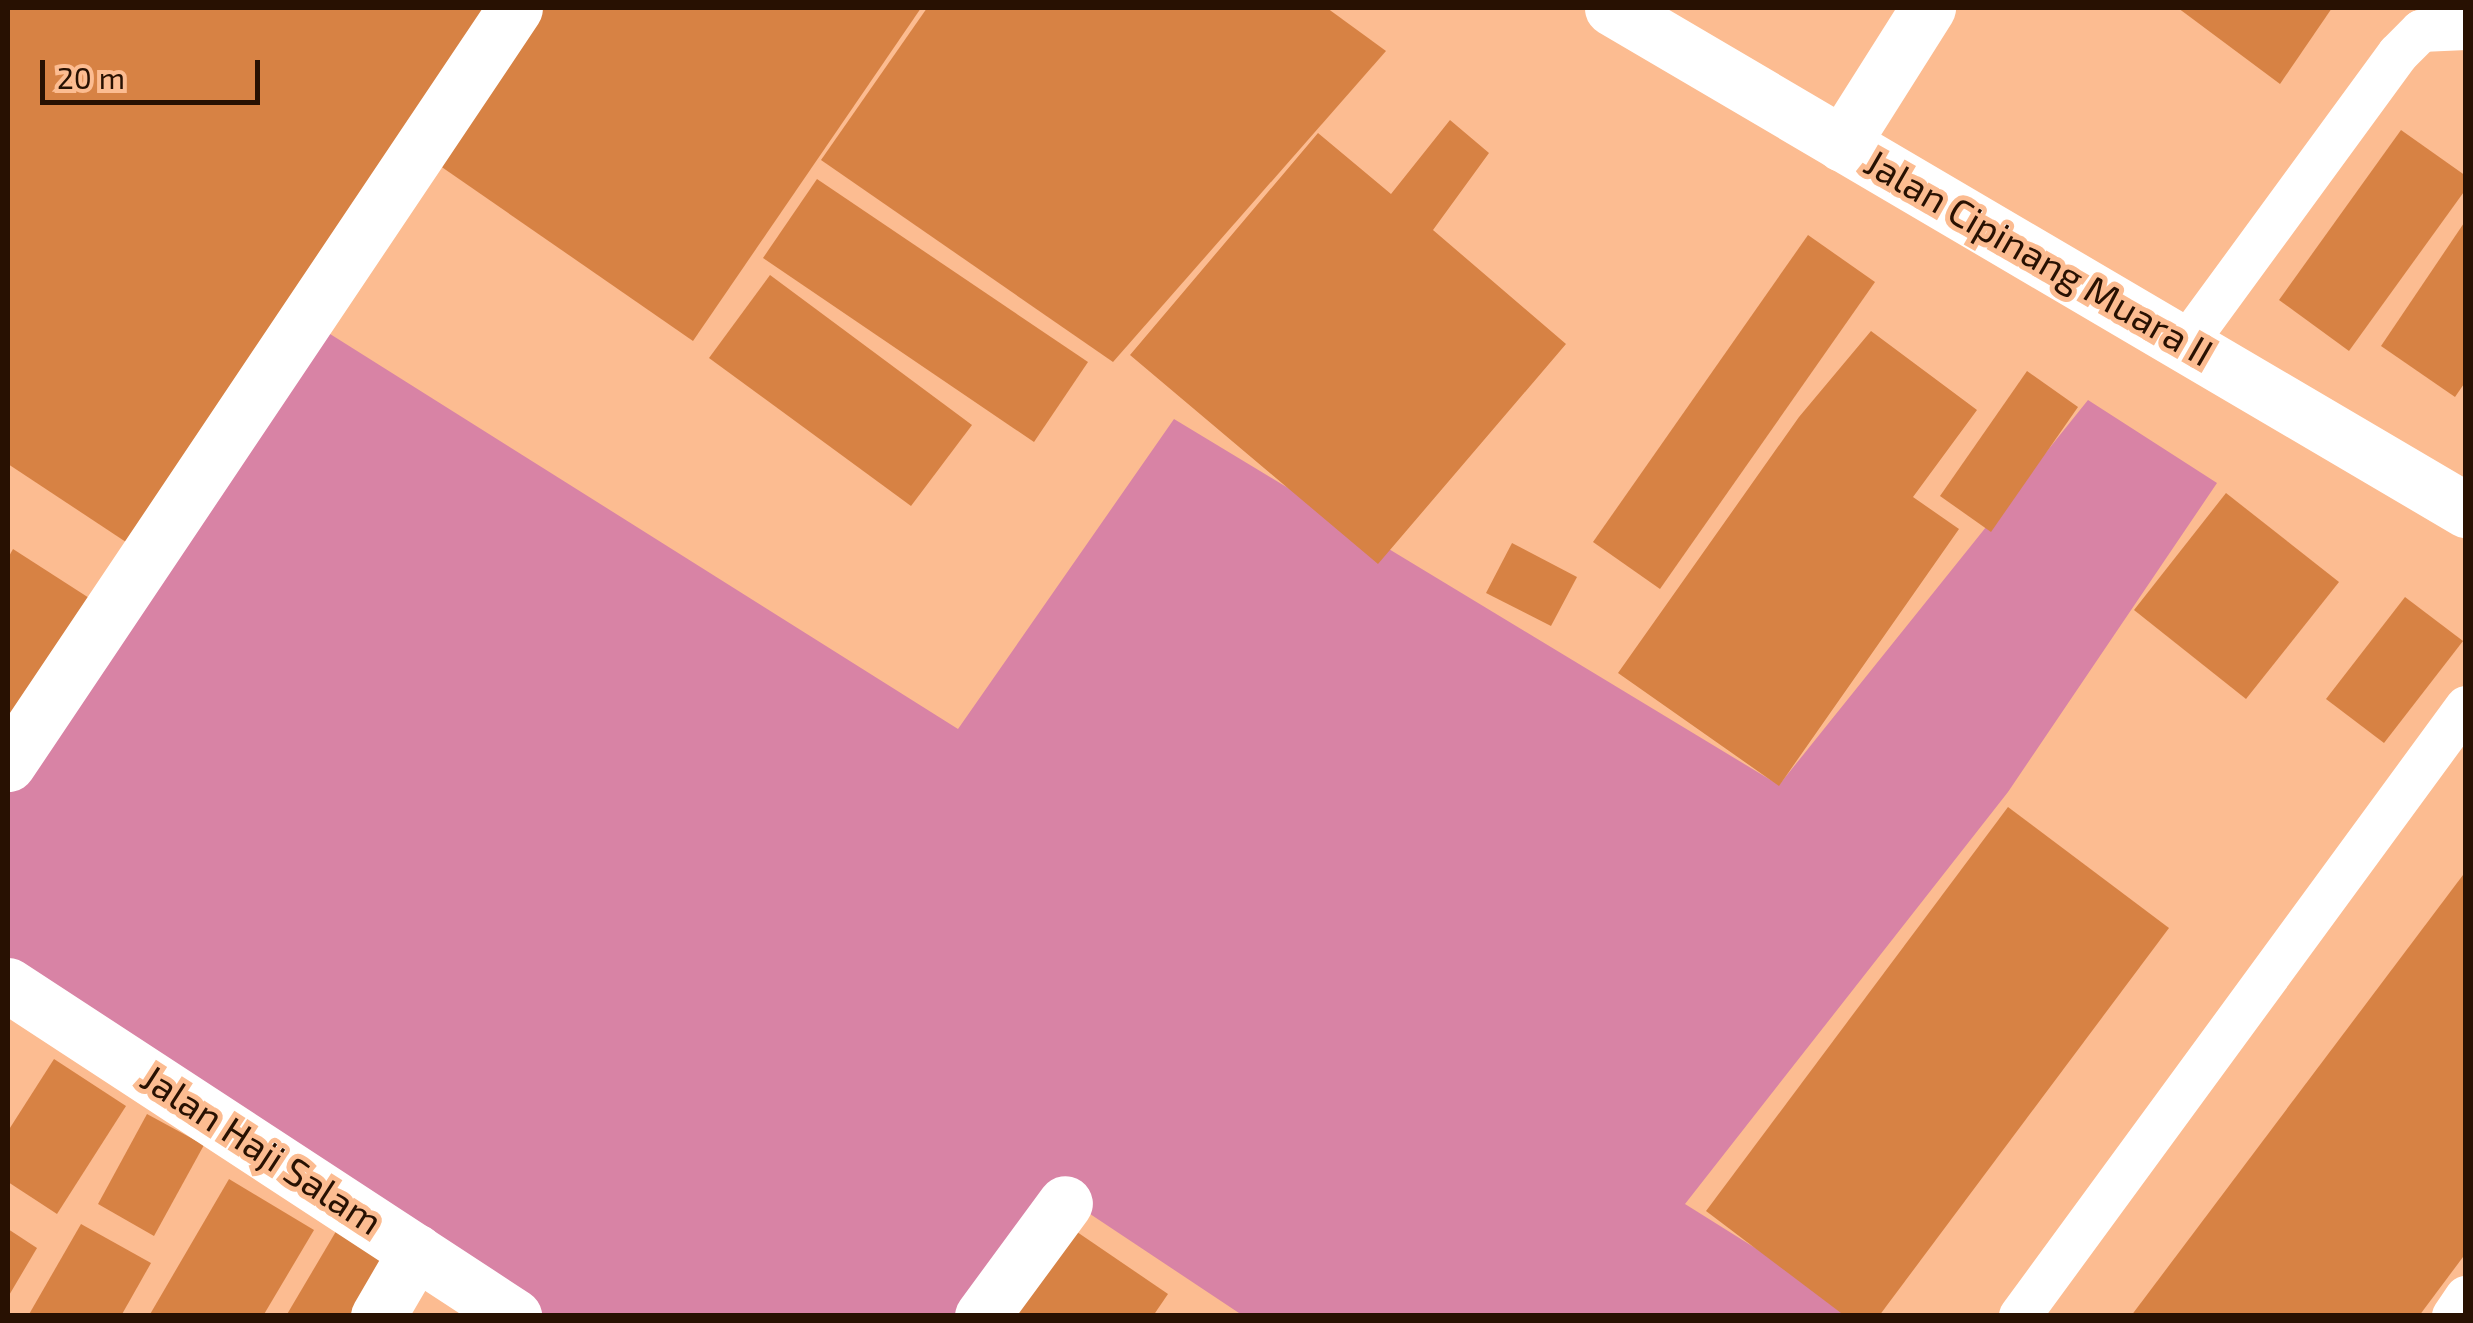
<!DOCTYPE html>
<html>
<head>
<meta charset="utf-8">
<style>
  body { margin:0 }
  #map { position:relative; width:2473px; height:1323px; overflow:hidden; background:#fcbc91; font-family:"Exo 2",sans-serif }
  div>[style] { position:absolute }
  [style*='--x'] { left:calc(var(--x)*1px); top:calc(var(--y)*1px); width:calc(var(--w)*1px); rotate:calc(var(--a)*1deg) }
  .green>* { inset:0; background:#d883a5 }
  .building>* { inset:0; background:#d78244 }
  .service>* { height:42px; margin:-21px; padding:0 21px; transform-origin:21px; border-radius:21px; background:#fff }
  .minor>* { height:55px; margin:-27.5px; padding:0 27.5px; transform-origin:27.5px; border-radius:27.5px; background:#fff }
  .tertiary>* { height:55px; margin:-27.5px; padding:0 27.5px; transform-origin:27.5px; border-radius:27.5px; background:#fff }
  span { translate:-50% -50%; white-space:nowrap; text-align:center; line-height:1.15; -webkit-text-stroke:10px #fcbc91; paint-order:stroke }
  .street-label { font-size:38px; color:#281102 }
  .frame { position:absolute; inset:0; border:10px solid #281102; pointer-events:none }
  .scale { position:absolute; left:40px; top:60px; width:220px; height:45px; box-sizing:border-box; border:5px solid #281102; border-top:0; padding-left:12px; font-size:30px; line-height:35px; white-space:nowrap; color:#281102; -webkit-text-stroke:8px #fcbc91; paint-order:stroke }
</style>
</head>
<body>
<div id="map">
  <div class="green">
    <i style="clip-path:polygon(311px 322px,958px 729px,1174px 419px,1779px 785px,2088px 400px,2217px 483px,2008px 792px,1685px 1204px,1862px 1315px,1242px 1315px,1066px 1198px,977px 1315px,544px 1315px,8px 971px,8px 787px)"></i>
  </div>
  <div class="building">
    <i style="clip-path:polygon(8px 8px,494px 8px,135px 548px,8px 464px)"></i>
    <i style="clip-path:polygon(532px 8px,921px 8px,693px 341px,433px 161px)"></i>
    <i style="clip-path:polygon(927px 8px,1327px 8px,1386px 51px,1113px 362px,821px 160px)"></i>
    <i style="clip-path:polygon(2178px 8px,2332px 8px,2280px 84px)"></i>
    <i style="clip-path:polygon(1450px 120px,1489px 153px,1433px 230px,1566px 344px,1378px 564px,1130px 355px,1318px 133px,1391px 194px)"></i>
    <i style="clip-path:polygon(2401px 130px,2466px 176px,2466px 189px,2349px 351px,2279px 300px)"></i>
    <i style="clip-path:polygon(817px 179px,1088px 362px,1034px 442px,763px 258px)"></i>
    <i style="clip-path:polygon(2466px 220px,2466px 381px,2455px 397px,2381px 346px)"></i>
    <i style="clip-path:polygon(1808px 235px,1875px 282px,1660px 589px,1593px 542px)"></i>
    <i style="clip-path:polygon(770px 275px,972px 425px,911px 506px,709px 358px)"></i>
    <i style="clip-path:polygon(1871px 331px,1977px 410px,1913px 497px,1959px 529px,1779px 786px,1618px 673px,1799px 417px)"></i>
    <i style="clip-path:polygon(2027px 371px,2078px 407px,1991px 532px,1940px 496px)"></i>
    <i style="clip-path:polygon(2226px 493px,2339px 582px,2246px 699px,2134px 610px)"></i>
    <i style="clip-path:polygon(1512px 543px,1577px 577px,1551px 626px,1486px 593px)"></i>
    <i style="clip-path:polygon(13px 549px,100px 605px,8px 745px,8px 558px)"></i>
    <i style="clip-path:polygon(2405px 597px,2463px 641px,2384px 743px,2326px 699px)"></i>
    <i style="clip-path:polygon(2008px 807px,2169px 928px,1879px 1316px,1845px 1316px,1706px 1211px)"></i>
    <i style="clip-path:polygon(2466px 871px,2466px 1253px,2419px 1316px,2131px 1316px)"></i>
    <i style="clip-path:polygon(54px 1059px,126px 1106px,57px 1214px,8px 1182px,8px 1131px)"></i>
    <i style="clip-path:polygon(147px 1114px,204px 1145px,154px 1236px,98px 1204px)"></i>
    <i style="clip-path:polygon(229px 1179px,314px 1230px,263px 1316px,149px 1316px)"></i>
    <i style="clip-path:polygon(1058px 1219px,1168px 1294px,1153px 1316px,991px 1316px)"></i>
    <i style="clip-path:polygon(81px 1224px,151px 1263px,121px 1316px,28px 1316px)"></i>
    <i style="clip-path:polygon(338px 1228px,398px 1263px,367px 1316px,286px 1316px)"></i>
    <i style="clip-path:polygon(8px 1229px,37px 1248px,8px 1297px)"></i>
  </div>
  <div class="service">
    <i style="--x:2188;--y:341;--w:356;--a:-53.8"></i>
    <i style="--x:2398;--y:54;--w:33;--a:-45"></i>
    <i style="--x:2421;--y:31;--w:45;--a:-2.5"></i>
    <i style="--x:2020;--y:1316;--w:755;--a:-53.78"></i>
    <i style="--x:2453;--y:1316;--w:23;--a:-56"></i>
  </div>
  <div class="minor">
    <i style="--x:1842;--y:144;--w:161;--a:-57.7"></i>
    <i style="--x:8;--y:764;--w:910;--a:-56.15"></i>
    <i style="--x:8;--y:985;--w:605;--a:33.19"></i>
    <i style="--x:378;--y:1316;--w:75;--a:-59.7"></i>
    <i style="--x:982;--y:1316;--w:140;--a:-53.7"></i>
  </div>
  <div class="tertiary">
    <i style="--x:1612;--y:8;--w:991;--a:30.45"></i>
  </div>
  <div class="street-label">
    <span style="left:2039px;top:257px;rotate:30deg">Jalan Cipinang Muara II</span>
    <span style="left:262px;top:1149px;rotate:33deg">Jalan Haji Salam</span>
  </div>
  <div class="frame"></div>
  <div class="scale">20 m</div>
</div>
</body>
</html>
